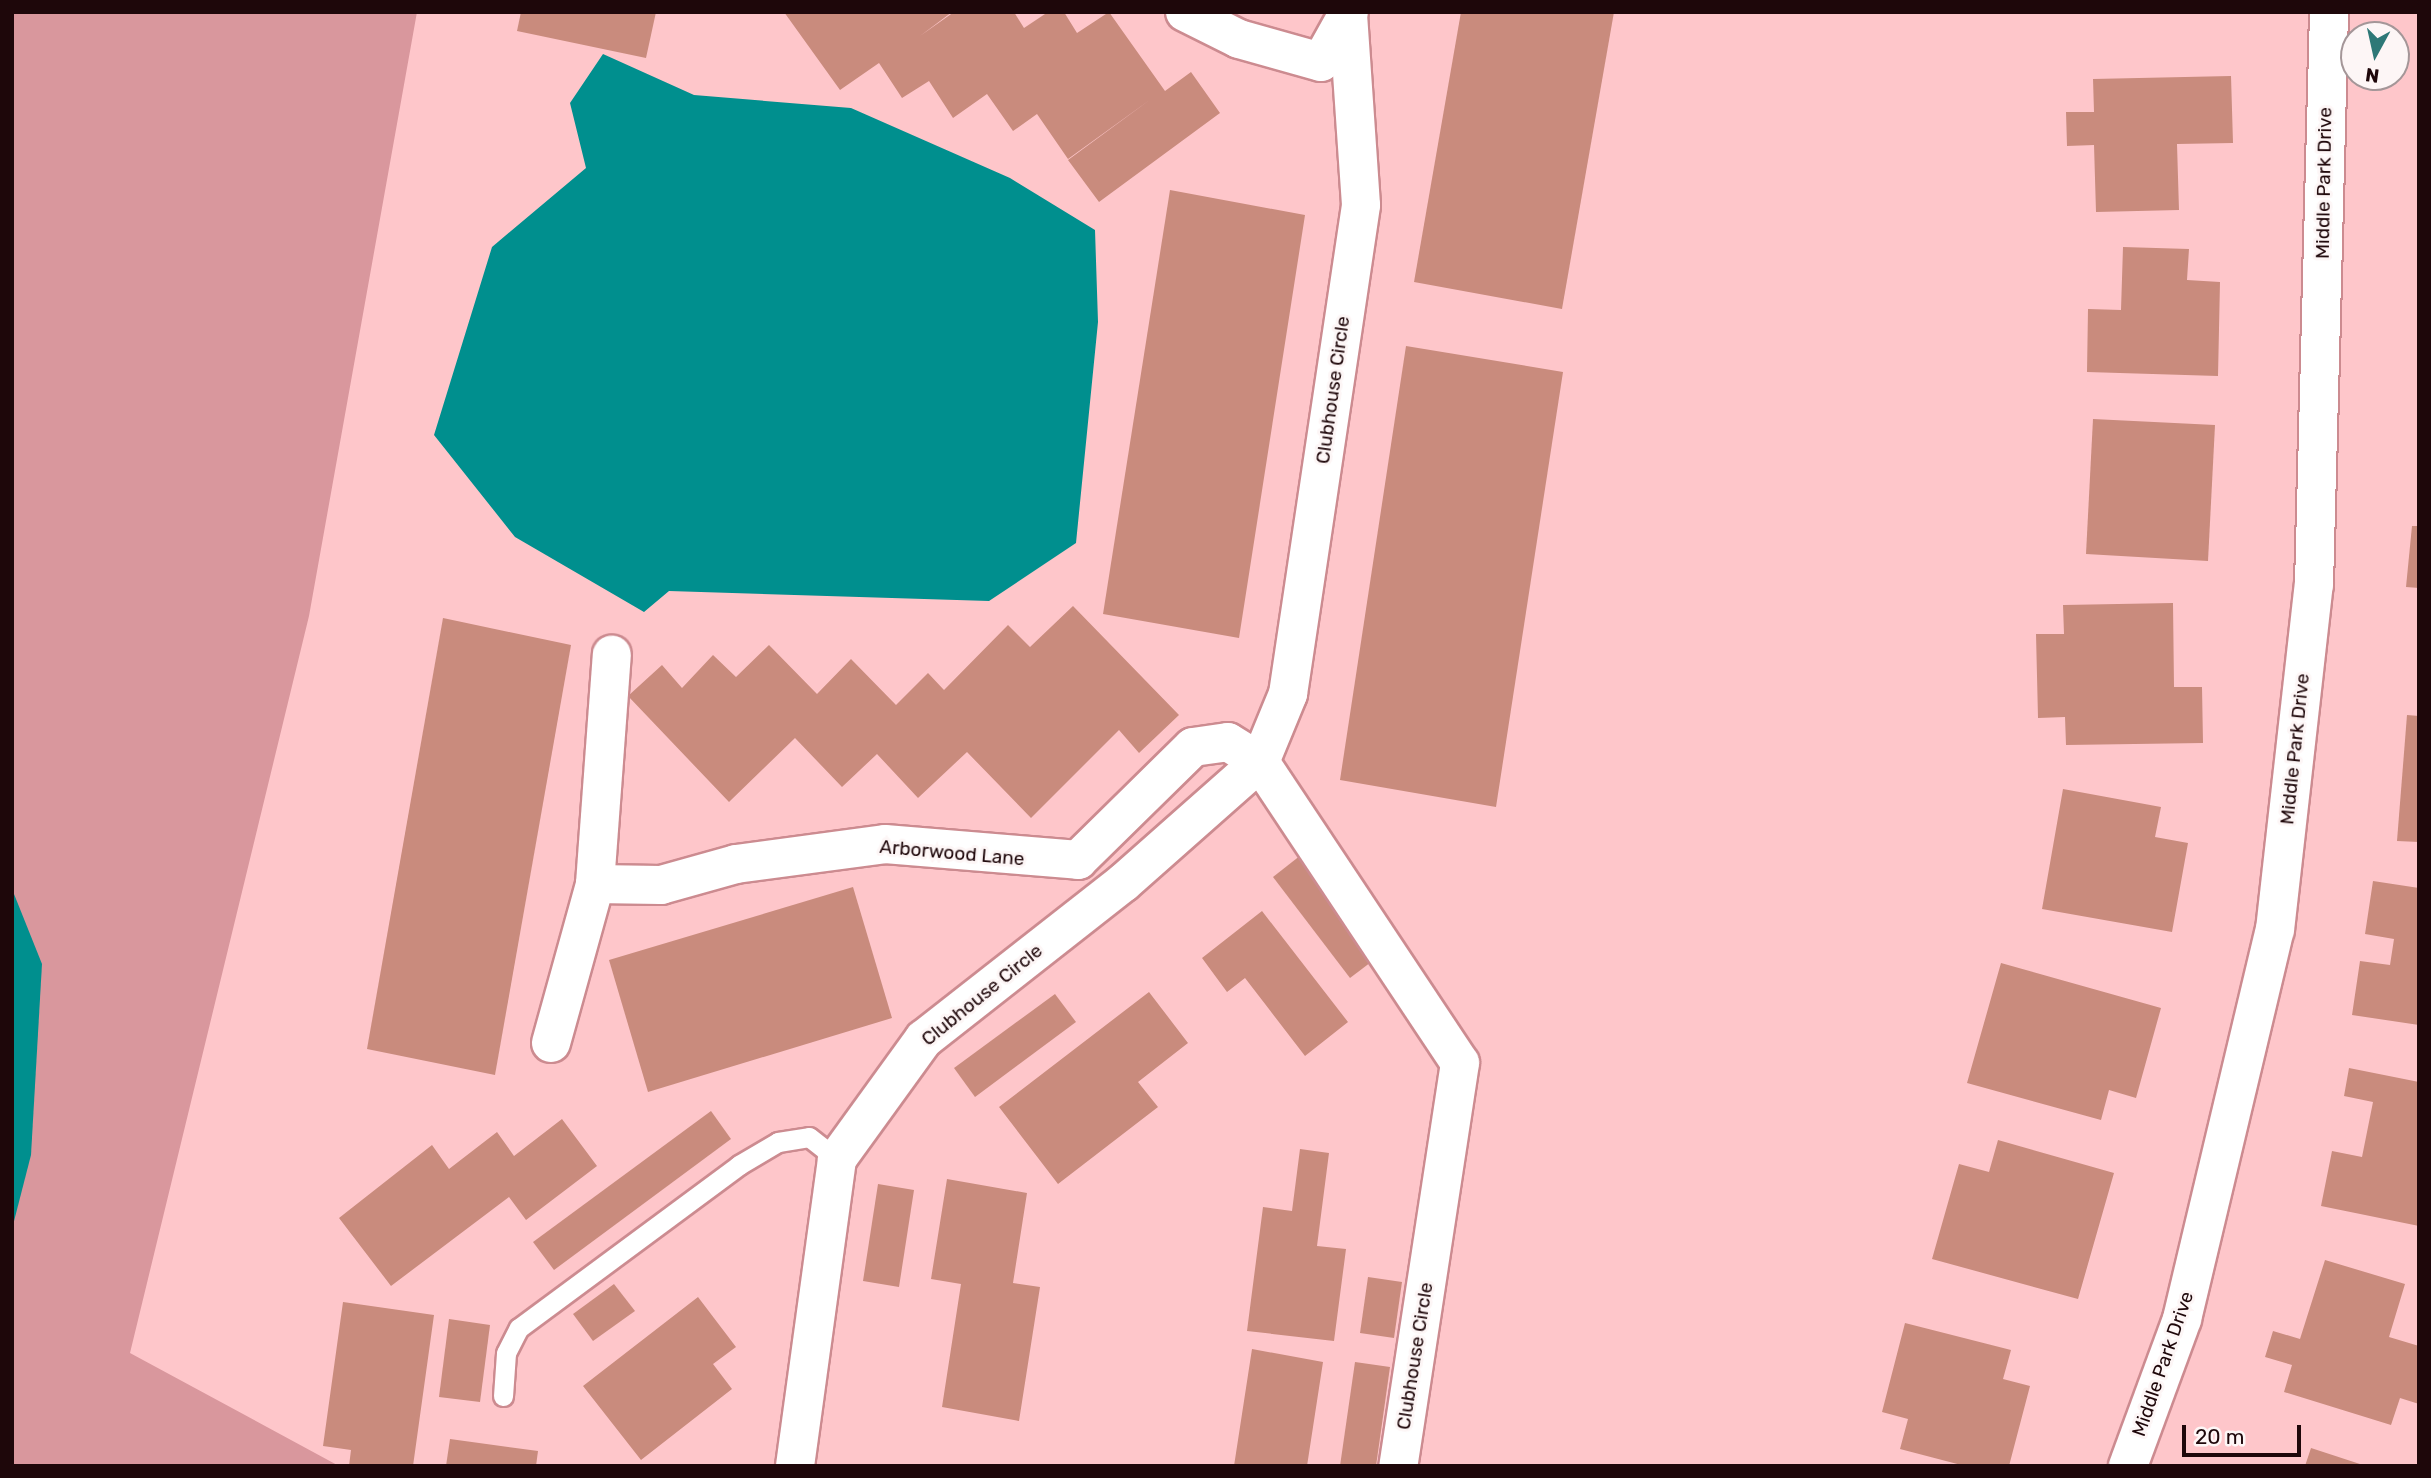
<!DOCTYPE html>
<html>
<head>
<meta charset="utf-8">
<style>
  body { margin:0 }
  #map { position:relative; width:2431px; height:1478px; overflow:hidden; background:#fec6ca; font-family:Rubik,sans-serif }
  div>[style] { position:absolute }
  [style*='--x'] { left:calc(var(--x)*1px); top:calc(var(--y)*1px); width:calc(var(--w)*1px); rotate:calc(var(--a)*1deg) }
  .green>* { inset:0; background:#d9979d }
  .water>* { inset:0; background:#008f8e }
  .building>* { inset:0; background:#c98b7d }
  .roads { filter:drop-shadow(2px 0 #cc8b90) drop-shadow(-2px 0 #cc8b90) drop-shadow(0 2px #cc8b90) drop-shadow(0 -2px #cc8b90) }
  .lane>* { height:19px; margin:-9.5px; padding:0 9.5px; transform-origin:9.5px; border-radius:9.5px; background:#fff }
  .street>* { height:38px; margin:-19px; padding:0 19px; transform-origin:19px; border-radius:19px; background:#fff }
  span { translate:-50% -50%; white-space:nowrap; text-align:center; line-height:1.15; -webkit-text-stroke:6px #fdf6f6; paint-order:stroke }
  .street-label { font-size:19px; color:#1e070a }
  .frame { position:absolute; inset:0; border:14px solid #1e070a; pointer-events:none }
  .north { position:absolute; left:2340px; top:21px; width:70px; height:70px; box-sizing:border-box; background:#fdf6f6; border:2px solid #a49698; border-radius:50%; rotate:188deg; font-size:19px; font-weight:700; line-height:28px; text-align:center; color:#1e070a }
  .north::after { content:''; display:block; margin:auto; width:24px; height:32px; background:#2e7877; clip-path:polygon(50% 0,100% 100%,50% 72%,0 100%) }
  .scale { position:absolute; left:2182px; top:1425px; width:119px; height:32px; box-sizing:border-box; border:4px solid #1e070a; border-top:0; padding-left:9px; font-size:21px; line-height:24px; white-space:nowrap; color:#1e070a; -webkit-text-stroke:5px #fdf6f6; paint-order:stroke }
</style>
</head>
<body>
<div id="map">
  <div class="green">
    <i style="clip-path:polygon(12px 12px,417px 12px,309px 616px,130px 1353px,339px 1466px,12px 1466px)"></i>
  </div>
  <div class="water">
    <i style="clip-path:polygon(603px 54px,694px 95px,851px 108px,1010px 178px,1095px 230px,1098px 322px,1076px 543px,989px 601px,669px 591px,644px 612px,515px 537px,434px 435px,492px 247px,586px 168px,570px 103px)"></i>
    <i style="clip-path:polygon(12px 889px,42px 964px,31px 1155px,12px 1229px)"></i>
  </div>
  <div class="building">
    <i style="clip-path:polygon(521px 12px,656px 12px,646px 58px,517px 31px)"></i>
    <i style="clip-path:polygon(784px 12px,952px 12px,920px 36px,954px 12px,1014px 12px,1024px 28px,1048px 12px,1064px 12px,1077px 33px,1109px 12px,1165px 91px,1191px 72px,1220px 113px,1099px 202px,1068px 160px,1151px 99px,1068px 159px,1037px 114px,1013px 131px,987px 94px,953px 118px,929px 81px,902px 98px,879px 63px,840px 90px)"></i>
    <i style="clip-path:polygon(1461px 12px,1614px 12px,1562px 309px,1414px 282px)"></i>
    <i style="clip-path:polygon(2231px 76px,2233px 143px,2177px 144px,2179px 210px,2096px 212px,2094px 145px,2067px 146px,2066px 112px,2094px 112px,2093px 79px)"></i>
    <i style="clip-path:polygon(1170px 190px,1305px 215px,1239px 638px,1103px 614px)"></i>
    <i style="clip-path:polygon(2123px 247px,2189px 249px,2187px 280px,2220px 282px,2218px 376px,2087px 372px,2088px 309px,2121px 310px)"></i>
    <i style="clip-path:polygon(1406px 346px,1563px 372px,1496px 807px,1340px 780px)"></i>
    <i style="clip-path:polygon(2093px 419px,2215px 425px,2208px 561px,2086px 554px)"></i>
    <i style="clip-path:polygon(2412px 526px,2419px 526px,2419px 588px,2406px 587px)"></i>
    <i style="clip-path:polygon(2173px 603px,2174px 687px,2202px 687px,2203px 743px,2066px 745px,2065px 717px,2038px 718px,2036px 634px,2064px 634px,2063px 605px)"></i>
    <i style="clip-path:polygon(1073px 606px,1179px 715px,1139px 753px,1119px 730px,1031px 818px,967px 752px,918px 798px,877px 754px,842px 787px,795px 738px,729px 802px,628px 696px,662px 665px,682px 688px,713px 655px,736px 677px,769px 645px,817px 694px,851px 659px,896px 705px,928px 673px,944px 690px,1008px 625px,1030px 647px)"></i>
    <i style="clip-path:polygon(443px 618px,571px 645px,495px 1075px,367px 1049px)"></i>
    <i style="clip-path:polygon(2407px 715px,2419px 716px,2419px 842px,2397px 841px)"></i>
    <i style="clip-path:polygon(2063px 789px,2161px 807px,2155px 837px,2188px 843px,2172px 932px,2042px 909px)"></i>
    <i style="clip-path:polygon(1301px 855px,1379px 956px,1350px 978px,1273px 877px)"></i>
    <i style="clip-path:polygon(2373px 881px,2419px 888px,2419px 1025px,2352px 1015px,2360px 961px,2390px 965px,2394px 939px,2365px 934px)"></i>
    <i style="clip-path:polygon(853px 887px,892px 1018px,648px 1092px,609px 960px)"></i>
    <i style="clip-path:polygon(1262px 911px,1348px 1022px,1305px 1056px,1245px 978px,1227px 992px,1202px 958px)"></i>
    <i style="clip-path:polygon(2001px 963px,2161px 1008px,2136px 1098px,2109px 1090px,2101px 1120px,1967px 1083px)"></i>
    <i style="clip-path:polygon(1149px 992px,1188px 1043px,1138px 1082px,1158px 1107px,1058px 1184px,999px 1107px)"></i>
    <i style="clip-path:polygon(1055px 994px,1076px 1022px,975px 1097px,954px 1068px)"></i>
    <i style="clip-path:polygon(2349px 1068px,2419px 1082px,2419px 1226px,2321px 1206px,2332px 1151px,2362px 1157px,2373px 1102px,2344px 1096px)"></i>
    <i style="clip-path:polygon(711px 1111px,731px 1139px,554px 1270px,533px 1242px)"></i>
    <i style="clip-path:polygon(562px 1119px,597px 1166px,526px 1220px,509px 1197px,391px 1286px,339px 1218px,432px 1145px,449px 1169px,497px 1132px,514px 1156px)"></i>
    <i style="clip-path:polygon(1998px 1140px,2114px 1173px,2078px 1299px,1932px 1259px,1959px 1164px,1989px 1172px)"></i>
    <i style="clip-path:polygon(1300px 1149px,1329px 1153px,1317px 1246px,1346px 1249px,1334px 1341px,1247px 1331px,1263px 1207px,1292px 1211px)"></i>
    <i style="clip-path:polygon(947px 1179px,1027px 1193px,1013px 1283px,1040px 1287px,1019px 1421px,942px 1407px,961px 1284px,931px 1279px)"></i>
    <i style="clip-path:polygon(878px 1184px,914px 1190px,899px 1287px,863px 1281px)"></i>
    <i style="clip-path:polygon(2325px 1260px,2405px 1284px,2389px 1337px,2419px 1346px,2419px 1404px,2400px 1398px,2391px 1425px,2284px 1392px,2292px 1365px,2265px 1357px,2273px 1331px,2300px 1339px)"></i>
    <i style="clip-path:polygon(1368px 1277px,1402px 1282px,1394px 1338px,1360px 1333px)"></i>
    <i style="clip-path:polygon(614px 1284px,635px 1311px,593px 1341px,573px 1314px)"></i>
    <i style="clip-path:polygon(698px 1297px,736px 1347px,713px 1364px,732px 1389px,641px 1460px,583px 1386px)"></i>
    <i style="clip-path:polygon(343px 1302px,434px 1315px,413px 1466px,349px 1466px,351px 1450px,323px 1446px)"></i>
    <i style="clip-path:polygon(449px 1319px,490px 1325px,480px 1402px,439px 1397px)"></i>
    <i style="clip-path:polygon(1905px 1323px,2011px 1350px,2003px 1379px,2030px 1386px,2009px 1466px,1965px 1466px,1900px 1449px,1908px 1419px,1882px 1412px)"></i>
    <i style="clip-path:polygon(1252px 1349px,1323px 1362px,1307px 1466px,1234px 1466px)"></i>
    <i style="clip-path:polygon(1355px 1362px,1390px 1367px,1376px 1466px,1340px 1466px)"></i>
    <i style="clip-path:polygon(450px 1439px,538px 1451px,536px 1466px,446px 1466px)"></i>
    <i style="clip-path:polygon(2311px 1448px,2363px 1465px,2363px 1466px,2305px 1466px)"></i>
  </div>
  <div class="roads">
    <div class="lane">
      <i style="--x:503;--y:1396;--w:43;--a:-86"></i>
      <i style="--x:506;--y:1353;--w:28;--a:-63"></i>
      <i style="--x:519;--y:1328;--w:274;--a:-36.5"></i>
      <i style="--x:739;--y:1165;--w:45;--a:-30.5"></i>
      <i style="--x:778;--y:1142;--w:31;--a:-9"></i>
      <i style="--x:809;--y:1137;--w:36;--a:38"></i>
    </div>
    <div class="street">
      <i style="--x:1185;--y:12;--w:60;--a:26.6"></i>
      <i style="--x:1239;--y:39;--w:85;--a:15.7"></i>
      <i style="--x:1321;--y:62;--w:57;--a:-60.8"></i>
      <i style="--x:595;--y:884;--w:230;--a:-85.8"></i>
      <i style="--x:551;--y:1043;--w:165;--a:-74.5"></i>
      <i style="--x:595;--y:884;--w:66;--a:0.9"></i>
      <i style="--x:661;--y:885;--w:78;--a:-15.6"></i>
      <i style="--x:736;--y:864;--w:150;--a:-7.6"></i>
      <i style="--x:885;--y:844;--w:194;--a:4.7"></i>
      <i style="--x:1078;--y:860;--w:161;--a:-44.5"></i>
      <i style="--x:1193;--y:747;--w:35;--a:-8"></i>
      <i style="--x:1228;--y:742;--w:38;--a:32"></i>
      <i style="--x:1260;--y:762;--w:361;--a:56.4"></i>
      <i style="--x:1460;--y:1063;--w:408;--a:98.7"></i>
      <i style="--x:795;--y:1466;--w:310;--a:-82.2"></i>
      <i style="--x:837;--y:1159;--w:148;--a:-54.1"></i>
      <i style="--x:924;--y:1039;--w:253;--a:-38.1"></i>
      <i style="--x:1123;--y:883;--w:183;--a:-41.5"></i>
      <i style="--x:1260;--y:762;--w:74;--a:-67.6"></i>
      <i style="--x:1288;--y:694;--w:494;--a:-81.5"></i>
      <i style="--x:1361;--y:205;--w:193;--a:-93.9"></i>
      <i style="--x:2128;--y:1466;--w:157;--a:-69.8"></i>
      <i style="--x:2182;--y:1319;--w:400;--a:-76.6"></i>
      <i style="--x:2275;--y:930;--w:347;--a:-83.6"></i>
      <i style="--x:2314;--y:585;--w:573;--a:-88.5"></i>
    </div>
  </div>
  <div class="street-label">
    <span style="left:2324px;top:183px;rotate:-89deg">Middle Park Drive</span>
    <span style="left:1333px;top:390px;rotate:-82deg">Clubhouse Circle</span>
    <span style="left:2295px;top:749px;rotate:-84deg">Middle Park Drive</span>
    <span style="left:952px;top:853px;rotate:5deg">Arborwood Lane</span>
    <span style="left:982px;top:995px;rotate:-39deg">Clubhouse Circle</span>
    <span style="left:1415px;top:1356px;rotate:-81deg">Clubhouse Circle</span>
    <span style="left:2163px;top:1364px;rotate:-71deg">Middle Park Drive</span>
  </div>
  <div class="frame"></div>
  <div class="north">N</div>
  <div class="scale">20 m</div>
</div>
</body>
</html>
